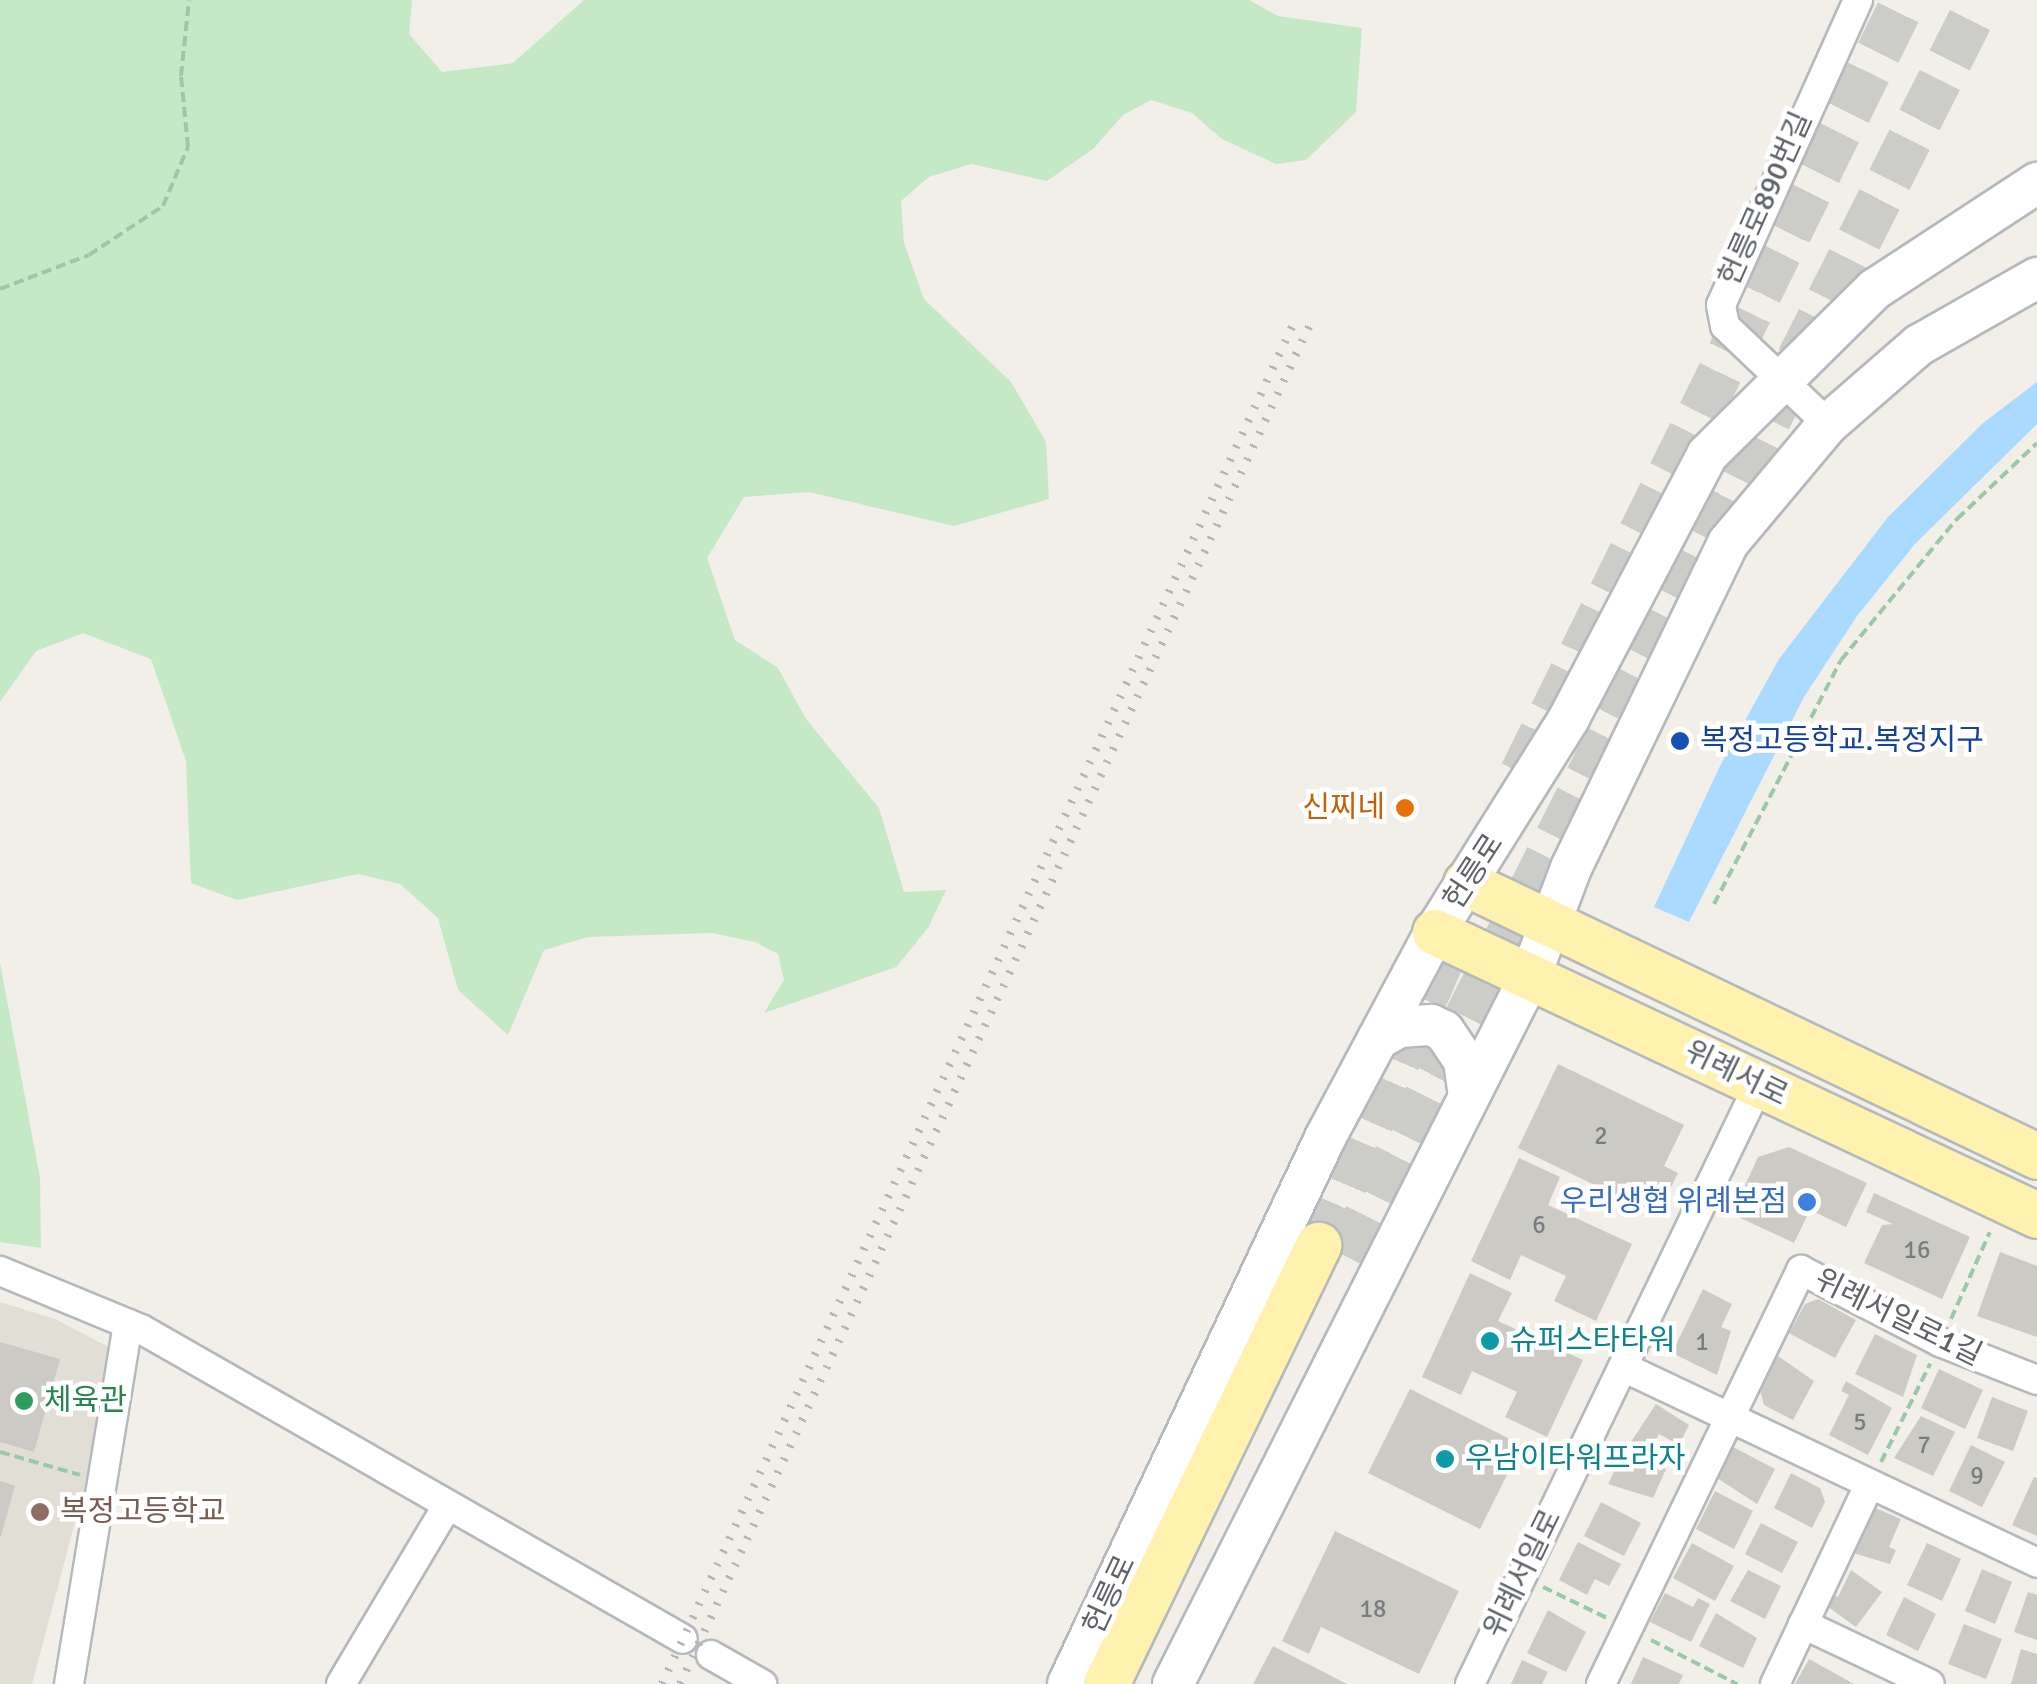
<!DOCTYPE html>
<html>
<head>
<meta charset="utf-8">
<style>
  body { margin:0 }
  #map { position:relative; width:2037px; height:1684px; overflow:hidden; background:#f1efe8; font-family:Signika,"Noto Sans KR",sans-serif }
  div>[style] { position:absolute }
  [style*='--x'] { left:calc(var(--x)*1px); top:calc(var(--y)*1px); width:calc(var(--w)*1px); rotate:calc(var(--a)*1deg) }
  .education>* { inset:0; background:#e1ded6 }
  .green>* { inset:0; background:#c5e8c5 }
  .water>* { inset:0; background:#aadaff }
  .building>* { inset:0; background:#cccac5 }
  .primary-tunnel>* { height:45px; margin-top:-22.5px; transform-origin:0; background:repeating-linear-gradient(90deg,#ccccc8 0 45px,transparent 0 67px) }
  .path>* { height:4px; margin-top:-2px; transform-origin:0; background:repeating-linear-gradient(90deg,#9cc7a9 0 10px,transparent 0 15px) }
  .roads { filter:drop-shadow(2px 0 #b5b8bc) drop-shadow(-2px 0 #b5b8bc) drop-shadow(0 2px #b5b8bc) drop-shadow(0 -2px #b5b8bc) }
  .street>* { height:28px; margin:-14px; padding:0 14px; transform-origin:14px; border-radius:14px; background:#fff }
  .secondary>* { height:40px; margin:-20px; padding:0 20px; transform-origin:20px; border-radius:20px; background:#fff }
  .primary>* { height:45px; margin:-22.5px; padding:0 22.5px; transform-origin:22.5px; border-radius:22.5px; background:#fff2af }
  .rail>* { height:8px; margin-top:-4px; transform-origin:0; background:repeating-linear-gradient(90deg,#b6b7b8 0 2.5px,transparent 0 14.5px) }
  .dots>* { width:28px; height:28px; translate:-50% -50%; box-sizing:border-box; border:5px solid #fff; border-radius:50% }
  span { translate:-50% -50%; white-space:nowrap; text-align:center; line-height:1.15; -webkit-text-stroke:9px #fff; paint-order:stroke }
  .number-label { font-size:25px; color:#7a7d7f }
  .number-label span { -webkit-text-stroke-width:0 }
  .street-label { font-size:30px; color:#5f6368 }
  .transit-label { font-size:30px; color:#164399 }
  .left { translate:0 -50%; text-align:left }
  .food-label { font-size:30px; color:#c56008 }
  .right { translate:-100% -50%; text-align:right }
  .shop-label { font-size:30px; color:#366cbe }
  .culture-label { font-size:30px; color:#0d838f }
  .leisure-label { font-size:30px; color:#27864d }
  .education-label { font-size:30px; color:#785e54 }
</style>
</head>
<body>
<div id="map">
  <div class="education">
    <i style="clip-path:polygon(0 1302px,55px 1319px,120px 1353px,32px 1684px,0 1684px)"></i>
  </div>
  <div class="green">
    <i style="clip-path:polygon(0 0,412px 0,409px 34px,442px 72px,513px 63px,584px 0,1249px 0,1278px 16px,1362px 28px,1356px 112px,1306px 160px,1276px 164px,1222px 139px,1192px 113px,1151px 100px,1123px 115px,1093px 149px,1047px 181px,971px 164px,929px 177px,901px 201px,904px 243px,924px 299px,1011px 382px,1046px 442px,1049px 499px,954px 526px,809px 492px,744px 497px,707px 558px,735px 640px,778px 668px,806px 719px,879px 808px,904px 892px,946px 890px,928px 928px,896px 967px,764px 1013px,784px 980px,778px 954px,755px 942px,712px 933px,588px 937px,544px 950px,508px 1035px,458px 990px,438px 918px,400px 884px,358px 874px,237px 900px,191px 883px,186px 761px,151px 659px,83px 633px,36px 651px,0 702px)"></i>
    <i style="clip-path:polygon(0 963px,40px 1178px,41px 1248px,0 1242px)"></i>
  </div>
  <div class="water">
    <i style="clip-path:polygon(2037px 382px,2037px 424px,1915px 544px,1857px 616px,1804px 697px,1689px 922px,1654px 907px,1721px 764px,1779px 659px,1888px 517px,1983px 423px)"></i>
  </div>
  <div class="building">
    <i style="clip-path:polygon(1558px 1064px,1684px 1125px,1664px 1166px,1678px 1173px,1657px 1215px,1518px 1148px)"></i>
    <i style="clip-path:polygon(1789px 1147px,1867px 1183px,1846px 1227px,1810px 1210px,1794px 1243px,1732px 1214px,1758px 1157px)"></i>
    <i style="clip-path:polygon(1519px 1158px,1560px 1177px,1548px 1205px,1632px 1244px,1596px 1321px,1554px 1301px,1566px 1276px,1521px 1255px,1510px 1280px,1471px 1261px)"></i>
    <i style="clip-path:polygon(1874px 1193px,1970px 1237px,1942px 1299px,1864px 1263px,1882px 1225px,1893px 1224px,1866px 1212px)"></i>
    <i style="clip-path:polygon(2000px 1252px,2037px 1266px,2037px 1337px,1977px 1316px)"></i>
    <i style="clip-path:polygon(1470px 1273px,1512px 1293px,1498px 1321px,1583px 1360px,1547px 1437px,1505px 1417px,1517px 1392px,1472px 1371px,1461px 1395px,1422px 1377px)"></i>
    <i style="clip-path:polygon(1703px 1289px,1732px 1304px,1721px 1327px,1731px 1331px,1717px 1375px,1672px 1353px)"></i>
    <i style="clip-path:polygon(1818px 1299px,1856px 1320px,1835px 1358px,1789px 1333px,1805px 1304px)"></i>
    <i style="clip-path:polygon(1875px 1334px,1917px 1355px,1903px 1397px,1855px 1374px)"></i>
    <i style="clip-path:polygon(0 1342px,60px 1359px,34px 1452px,0 1442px)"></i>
    <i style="clip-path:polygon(1778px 1356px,1814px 1381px,1793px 1420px,1764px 1405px,1760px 1390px)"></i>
    <i style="clip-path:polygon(1939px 1369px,1983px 1390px,1965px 1429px,1921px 1408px)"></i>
    <i style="clip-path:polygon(1846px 1381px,1892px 1408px,1868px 1455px,1829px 1435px,1849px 1395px,1841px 1391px)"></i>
    <i style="clip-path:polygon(1410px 1389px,1522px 1445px,1480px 1529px,1368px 1473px)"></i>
    <i style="clip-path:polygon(1992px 1397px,2028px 1411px,2013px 1451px,1977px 1438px)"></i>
    <i style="clip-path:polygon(1656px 1404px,1689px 1425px,1679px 1445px,1659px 1434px,1648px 1455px,1629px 1445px)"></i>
    <i style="clip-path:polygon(1921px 1416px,1955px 1432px,1933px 1476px,1894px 1458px)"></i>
    <i style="clip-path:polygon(1971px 1445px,2005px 1462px,1982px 1507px,1949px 1491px)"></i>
    <i style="clip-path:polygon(1733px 1447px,1775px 1469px,1757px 1504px,1717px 1478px)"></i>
    <i style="clip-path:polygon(1625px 1449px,1666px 1469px,1653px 1498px,1608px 1484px)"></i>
    <i style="clip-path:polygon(1791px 1473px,1820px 1488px,1825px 1502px,1812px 1528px,1774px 1508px)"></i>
    <i style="clip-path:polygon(2034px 1477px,2037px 1478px,2037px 1536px,2012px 1525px)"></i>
    <i style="clip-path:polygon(0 1481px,15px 1486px,1px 1536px,0 1536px)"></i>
    <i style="clip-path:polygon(1715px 1491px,1753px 1511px,1734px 1549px,1696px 1529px)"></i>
    <i style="clip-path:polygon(1601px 1502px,1641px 1523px,1624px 1556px,1584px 1536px)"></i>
    <i style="clip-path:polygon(1875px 1508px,1901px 1519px,1889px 1547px,1896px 1550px,1890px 1564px,1843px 1550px,1858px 1516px,1870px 1521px)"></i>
    <i style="clip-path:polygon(1761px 1523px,1798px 1542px,1782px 1573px,1745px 1554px)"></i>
    <i style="clip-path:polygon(1335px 1531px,1459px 1591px,1419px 1674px,1321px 1627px,1309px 1654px,1282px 1641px)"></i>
    <i style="clip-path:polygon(1578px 1542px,1621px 1564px,1609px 1586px,1595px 1579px,1587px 1595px,1559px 1580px)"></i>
    <i style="clip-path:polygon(1692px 1543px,1734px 1566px,1715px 1601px,1673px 1578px)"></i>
    <i style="clip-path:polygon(1927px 1543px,1961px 1559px,1942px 1601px,1907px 1585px)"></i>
    <i style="clip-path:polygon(1982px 1569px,2012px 1582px,1995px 1624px,1965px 1611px)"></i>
    <i style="clip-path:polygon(1748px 1570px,1781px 1586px,1765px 1619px,1730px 1601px)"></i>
    <i style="clip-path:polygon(1851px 1570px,1882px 1592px,1856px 1627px,1824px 1604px,1829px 1593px,1838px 1597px)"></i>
    <i style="clip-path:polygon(2028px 1592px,2037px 1595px,2037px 1640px,2014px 1632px)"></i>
    <i style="clip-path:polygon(1665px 1593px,1693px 1607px,1698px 1598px,1710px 1604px,1691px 1642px,1650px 1622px)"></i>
    <i style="clip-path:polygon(1904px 1597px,1936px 1614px,1918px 1651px,1886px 1635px)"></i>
    <i style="clip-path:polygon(1548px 1610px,1586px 1632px,1566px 1672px,1527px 1653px)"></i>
    <i style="clip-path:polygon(1716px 1613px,1757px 1638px,1743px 1668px,1699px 1646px)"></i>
    <i style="clip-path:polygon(1964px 1624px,2002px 1639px,1986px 1679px,1948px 1664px)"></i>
    <i style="clip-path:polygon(1273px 1646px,1347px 1684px,1253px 1684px)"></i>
    <i style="clip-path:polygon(2021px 1649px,2037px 1654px,2037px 1684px,2011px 1684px)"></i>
    <i style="clip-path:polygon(1643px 1657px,1683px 1675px,1679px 1684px,1631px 1684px)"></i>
    <i style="clip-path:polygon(1809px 1659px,1854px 1684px,1795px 1684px)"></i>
    <i style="clip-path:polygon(1522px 1660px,1548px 1672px,1542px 1684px,1511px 1684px)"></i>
  </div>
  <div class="primary-tunnel">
    <i style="--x:1522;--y:773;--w:862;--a:-63.7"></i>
    <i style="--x:1318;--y:1245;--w:355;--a:-66.6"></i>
    <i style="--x:1346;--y:1256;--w:1407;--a:-63.22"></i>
  </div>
  <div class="path">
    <i style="--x:0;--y:289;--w:95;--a:-20.9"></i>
    <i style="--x:89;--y:255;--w:89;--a:-33.5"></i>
    <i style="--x:163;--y:206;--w:64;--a:-67"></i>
    <i style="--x:188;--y:147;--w:71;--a:-95.6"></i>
    <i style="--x:181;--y:76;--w:76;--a:-84"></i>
    <i style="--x:1714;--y:904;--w:275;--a:-62.5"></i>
    <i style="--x:1841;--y:660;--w:183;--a:-50.6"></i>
    <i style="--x:1957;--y:519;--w:110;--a:-43.5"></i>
    <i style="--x:1951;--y:1319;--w:95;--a:-65.9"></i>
    <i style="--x:0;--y:1452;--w:83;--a:16"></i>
    <i style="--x:1881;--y:1462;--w:110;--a:-63.4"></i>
    <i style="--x:1543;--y:1587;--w:71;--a:25.8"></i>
    <i style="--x:1651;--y:1640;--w:97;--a:27.1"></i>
  </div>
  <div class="roads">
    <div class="street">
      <i style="--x:1828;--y:424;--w:142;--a:-136.4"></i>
      <i style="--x:1725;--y:326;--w:21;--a:-101"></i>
      <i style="--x:1721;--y:305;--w:334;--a:-65.8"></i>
      <i style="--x:0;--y:1271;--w:152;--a:22.4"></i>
      <i style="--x:141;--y:1329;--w:624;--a:29.77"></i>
      <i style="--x:1623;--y:1367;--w:458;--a:25.3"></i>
      <i style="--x:1803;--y:1624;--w:140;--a:25.3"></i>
      <i style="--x:711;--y:1655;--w:59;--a:29.6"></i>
      <i style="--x:69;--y:1684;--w:365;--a:-80.7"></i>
      <i style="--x:341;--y:1684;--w:205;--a:-59.2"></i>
      <i style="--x:1470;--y:1684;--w:664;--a:-64.28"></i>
      <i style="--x:1601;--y:1684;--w:460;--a:-64.2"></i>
      <i style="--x:1801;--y:1270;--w:157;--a:27.4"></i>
      <i style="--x:1940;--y:1342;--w:104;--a:21.4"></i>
      <i style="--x:1775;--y:1684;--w:220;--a:-64.7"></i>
    </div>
    <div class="secondary">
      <i style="--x:1378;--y:1039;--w:25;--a:-29"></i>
      <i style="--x:1400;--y:1027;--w:31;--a:-4"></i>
      <i style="--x:1431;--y:1025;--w:14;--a:25"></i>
      <i style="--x:1444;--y:1031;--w:36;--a:56"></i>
      <i style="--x:1464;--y:1061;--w:36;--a:82"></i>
      <i style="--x:1068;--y:1684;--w:603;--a:-64.79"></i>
      <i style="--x:1325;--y:1138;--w:234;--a:-61.9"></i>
      <i style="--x:1435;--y:932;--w:252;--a:-57.9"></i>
      <i style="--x:1569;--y:718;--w:297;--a:-62.3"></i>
      <i style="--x:1707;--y:455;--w:236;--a:-44.7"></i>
      <i style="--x:1875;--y:289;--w:194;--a:-33.2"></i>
      <i style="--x:1173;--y:1684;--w:795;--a:-63.24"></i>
      <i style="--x:1531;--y:974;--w:113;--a:-69.3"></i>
      <i style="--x:1571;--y:868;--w:361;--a:-64.2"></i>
      <i style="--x:1728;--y:543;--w:155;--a:-50"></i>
      <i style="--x:1828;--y:424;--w:121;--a:-41"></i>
      <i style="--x:1919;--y:345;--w:136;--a:-29.6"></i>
    </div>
    <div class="primary">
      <i style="--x:1466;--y:883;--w:633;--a:25.55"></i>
      <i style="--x:1435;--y:932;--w:665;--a:25.18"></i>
      <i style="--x:1106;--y:1684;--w:488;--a:-64.2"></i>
    </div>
  </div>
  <div class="rail">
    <i style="--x:662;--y:1684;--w:1506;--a:-65.1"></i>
    <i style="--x:680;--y:1684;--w:1499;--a:-65.14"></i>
  </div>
  <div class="dots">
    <i style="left:1680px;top:741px;background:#1a4fb4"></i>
    <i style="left:1405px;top:808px;background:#e8710a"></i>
    <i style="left:1807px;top:1202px;background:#3f7fe0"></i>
    <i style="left:1490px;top:1341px;background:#0f9aa8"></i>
    <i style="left:24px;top:1401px;background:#2e9e5b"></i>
    <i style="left:1445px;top:1459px;background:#0f9aa8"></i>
    <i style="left:40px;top:1512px;background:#8d6e63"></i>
  </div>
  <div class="number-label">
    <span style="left:1601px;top:1136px">2</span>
    <span style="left:1539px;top:1225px">6</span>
    <span style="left:1917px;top:1250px">16</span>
    <span style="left:1702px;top:1342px">1</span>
    <span style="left:1860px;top:1422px">5</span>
    <span style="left:1924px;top:1445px">7</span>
    <span style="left:1977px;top:1476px">9</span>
    <span style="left:1373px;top:1609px">18</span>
  </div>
  <div class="street-label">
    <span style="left:1766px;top:199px;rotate:-66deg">헌릉로890번길</span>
    <span style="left:1474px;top:872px;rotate:-57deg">헌릉로</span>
    <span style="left:1736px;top:1074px;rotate:26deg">위례서로</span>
    <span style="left:1898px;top:1318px;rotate:26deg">위례서일로1길</span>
    <span style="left:1523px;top:1574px;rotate:-64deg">위례서일로</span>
    <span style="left:1110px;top:1595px;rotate:-65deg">헌릉로</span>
  </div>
  <div class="transit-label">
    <span class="left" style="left:1700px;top:741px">복정고등학교.복정지구</span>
  </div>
  <div class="food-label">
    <span class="right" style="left:1385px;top:808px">신찌네</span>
  </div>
  <div class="shop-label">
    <span class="right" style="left:1787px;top:1202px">우리생협 위례본점</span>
  </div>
  <div class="culture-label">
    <span class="left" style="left:1510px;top:1341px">슈퍼스타타워</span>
    <span class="left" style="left:1465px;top:1459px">우남이타워프라자</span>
  </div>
  <div class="leisure-label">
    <span class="left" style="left:44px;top:1401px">체육관</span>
  </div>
  <div class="education-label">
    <span class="left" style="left:60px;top:1512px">복정고등학교</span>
  </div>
</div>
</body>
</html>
